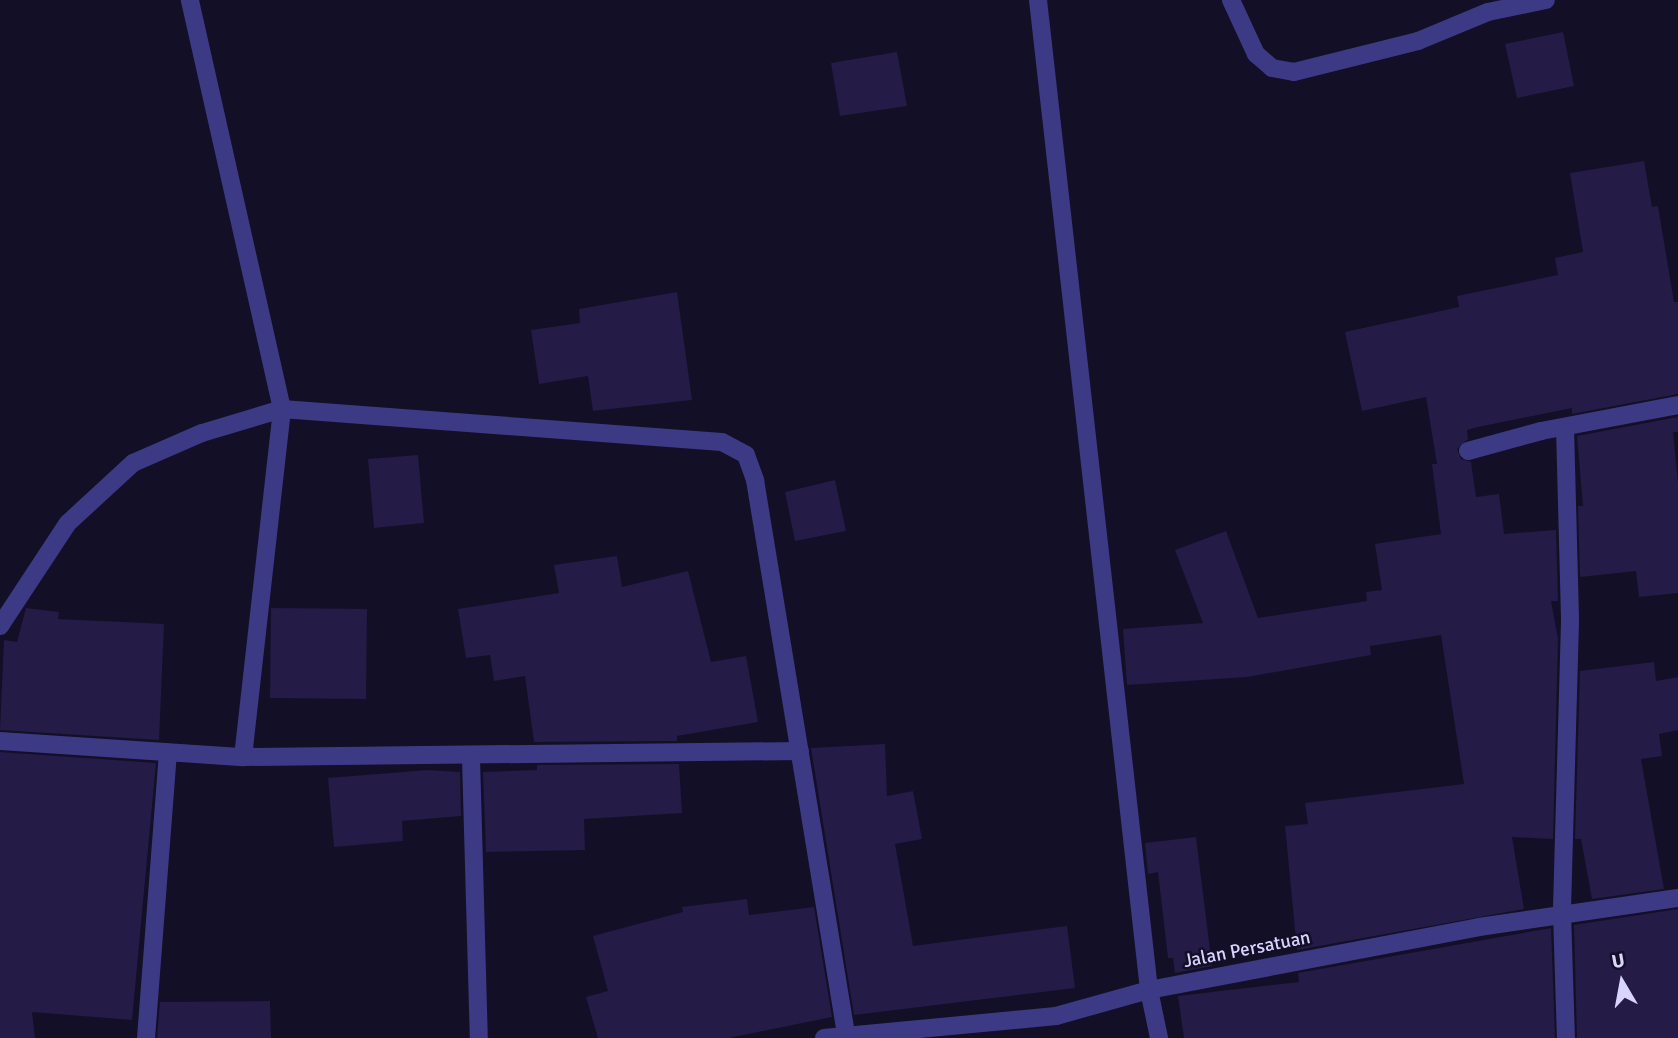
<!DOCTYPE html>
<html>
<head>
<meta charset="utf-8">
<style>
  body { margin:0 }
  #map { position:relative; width:1678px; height:1038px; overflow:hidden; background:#130f26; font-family:Signika,sans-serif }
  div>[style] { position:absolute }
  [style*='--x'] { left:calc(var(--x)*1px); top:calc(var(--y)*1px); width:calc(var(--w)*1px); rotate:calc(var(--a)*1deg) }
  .building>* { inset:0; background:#241b47 }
  .street>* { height:18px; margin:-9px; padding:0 9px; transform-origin:9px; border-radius:9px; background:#3d3a85 }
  span { translate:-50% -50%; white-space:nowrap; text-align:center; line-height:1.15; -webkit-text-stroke:5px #130f26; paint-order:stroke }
  .street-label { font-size:19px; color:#d9d4ff }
  .north { position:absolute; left:1587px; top:947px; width:70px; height:70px; -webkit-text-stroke:5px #130f26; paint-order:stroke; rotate:350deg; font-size:19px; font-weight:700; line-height:28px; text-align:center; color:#d9d4ff }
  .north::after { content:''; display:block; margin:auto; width:24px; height:32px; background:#d9d4ff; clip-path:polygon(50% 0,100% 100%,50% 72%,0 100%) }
</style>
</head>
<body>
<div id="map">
  <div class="building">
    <i style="clip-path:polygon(1563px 32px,1574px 86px,1517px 98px,1505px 44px)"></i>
    <i style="clip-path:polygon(897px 52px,907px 106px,840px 116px,831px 63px)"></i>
    <i style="clip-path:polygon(1644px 161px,1652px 207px,1658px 206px,1674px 302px,1678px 302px,1678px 394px,1572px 414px,1572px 408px,1478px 427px,1467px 430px,1468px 439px,1457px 449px,1461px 459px,1471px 462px,1476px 497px,1499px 494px,1504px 534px,1556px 530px,1558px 601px,1551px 601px,1558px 639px,1553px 839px,1512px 837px,1524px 909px,1297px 950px,1285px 826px,1308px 824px,1305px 803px,1464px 784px,1441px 635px,1370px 646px,1371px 655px,1247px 677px,1127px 685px,1123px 629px,1203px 623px,1175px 550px,1226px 531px,1258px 618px,1367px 601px,1366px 592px,1382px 590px,1375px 544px,1441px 534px,1432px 464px,1437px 464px,1426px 397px,1362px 411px,1345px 332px,1459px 307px,1457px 296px,1558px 275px,1555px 258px,1583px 252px,1570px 173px)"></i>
    <i style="clip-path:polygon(677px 292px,692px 400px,593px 411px,588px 376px,539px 384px,531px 330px,580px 323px,579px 309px)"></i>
    <i style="clip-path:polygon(1678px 417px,1678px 432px,1673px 432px,1678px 483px,1678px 593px,1639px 597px,1636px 571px,1580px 577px,1578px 506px,1583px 506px,1577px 436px)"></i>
    <i style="clip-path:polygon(418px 455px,424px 523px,374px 528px,368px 459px)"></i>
    <i style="clip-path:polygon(835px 480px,846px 531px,795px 541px,785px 492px)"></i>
    <i style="clip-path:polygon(617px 556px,622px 587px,688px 571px,711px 662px,746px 656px,758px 722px,677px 736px,677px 741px,534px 742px,525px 676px,494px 681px,490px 655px,466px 658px,458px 609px,559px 593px,554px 565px)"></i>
    <i style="clip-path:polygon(26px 608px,59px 612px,58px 619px,164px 624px,159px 740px,0 730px,4px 640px,17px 642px)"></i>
    <i style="clip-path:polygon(271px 608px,367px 609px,366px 699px,270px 698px)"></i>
    <i style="clip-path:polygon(1654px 662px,1656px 681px,1678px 677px,1678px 730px,1659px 734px,1662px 756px,1641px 759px,1664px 889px,1592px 899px,1581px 839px,1575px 839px,1580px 671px)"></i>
    <i style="clip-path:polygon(885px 744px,887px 796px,913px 791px,922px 839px,895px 844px,913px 946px,1067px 926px,1075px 988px,854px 1015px,811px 748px)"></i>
    <i style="clip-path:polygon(0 752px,156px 763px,132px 1020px,32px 1012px,35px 1038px,0 1038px)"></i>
    <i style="clip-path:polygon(679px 764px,682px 813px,584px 819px,585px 850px,486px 852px,483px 772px,537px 770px,537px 765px)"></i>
    <i style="clip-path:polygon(428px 770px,460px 772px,461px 816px,402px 821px,403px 841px,334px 847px,328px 778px)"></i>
    <i style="clip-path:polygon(1196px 837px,1212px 966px,1175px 973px,1173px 958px,1168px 958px,1158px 872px,1148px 874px,1145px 843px)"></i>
    <i style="clip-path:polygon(747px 899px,749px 915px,814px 907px,832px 1017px,729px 1038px,598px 1038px,586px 997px,608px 991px,593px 936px,683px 912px,682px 907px)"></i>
    <i style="clip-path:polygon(1678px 909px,1678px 1038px,1577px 1038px,1574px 925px)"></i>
    <i style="clip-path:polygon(1551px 928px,1555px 1038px,1184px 1038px,1178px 996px,1299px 982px,1298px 973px)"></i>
    <i style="clip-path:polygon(270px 1001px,271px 1038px,157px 1038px,160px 1002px)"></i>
  </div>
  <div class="street">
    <i style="--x:1038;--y:0;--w:996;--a:83.6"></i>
    <i style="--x:1149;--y:990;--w:49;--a:78.2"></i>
    <i style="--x:1231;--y:0;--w:60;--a:65.2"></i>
    <i style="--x:1256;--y:54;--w:21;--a:41"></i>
    <i style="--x:1272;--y:68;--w:22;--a:10"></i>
    <i style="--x:1294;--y:72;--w:128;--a:-14"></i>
    <i style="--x:1418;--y:41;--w:76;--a:-22.5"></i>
    <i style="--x:1488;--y:12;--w:59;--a:-11.7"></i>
    <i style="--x:1565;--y:427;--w:195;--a:88.5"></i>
    <i style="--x:1570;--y:622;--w:291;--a:91.6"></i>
    <i style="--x:1562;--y:913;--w:125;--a:88.2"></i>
    <i style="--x:1468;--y:451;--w:76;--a:-15.3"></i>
    <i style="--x:1541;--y:431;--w:139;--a:-10.7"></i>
    <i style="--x:0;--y:626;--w:123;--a:-56.6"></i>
    <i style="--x:68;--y:523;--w:88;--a:-42.7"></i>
    <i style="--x:133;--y:463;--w:75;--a:-23.5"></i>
    <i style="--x:202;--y:433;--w:84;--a:-16.7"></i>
    <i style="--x:282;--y:409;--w:419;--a:-102.7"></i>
    <i style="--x:0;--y:741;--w:244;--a:3.8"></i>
    <i style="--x:243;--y:757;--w:557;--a:-0.62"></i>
    <i style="--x:243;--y:757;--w:350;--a:-83.6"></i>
    <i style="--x:282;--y:409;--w:441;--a:4.3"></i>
    <i style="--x:722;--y:442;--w:27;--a:28"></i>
    <i style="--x:746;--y:455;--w:27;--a:70"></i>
    <i style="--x:755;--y:480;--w:561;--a:80.67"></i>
    <i style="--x:471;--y:758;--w:280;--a:88.4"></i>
    <i style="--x:146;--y:1038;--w:286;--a:-85.6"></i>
    <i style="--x:824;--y:1038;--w:233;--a:-5.4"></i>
    <i style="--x:1056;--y:1016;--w:97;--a:-15.6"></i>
    <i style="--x:1149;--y:990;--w:336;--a:-10.8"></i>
    <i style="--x:1479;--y:927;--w:201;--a:-8.3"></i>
  </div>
  <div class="street-label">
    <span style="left:1247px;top:950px;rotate:-11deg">Jalan Persatuan</span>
  </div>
  <div class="north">U</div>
</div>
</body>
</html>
